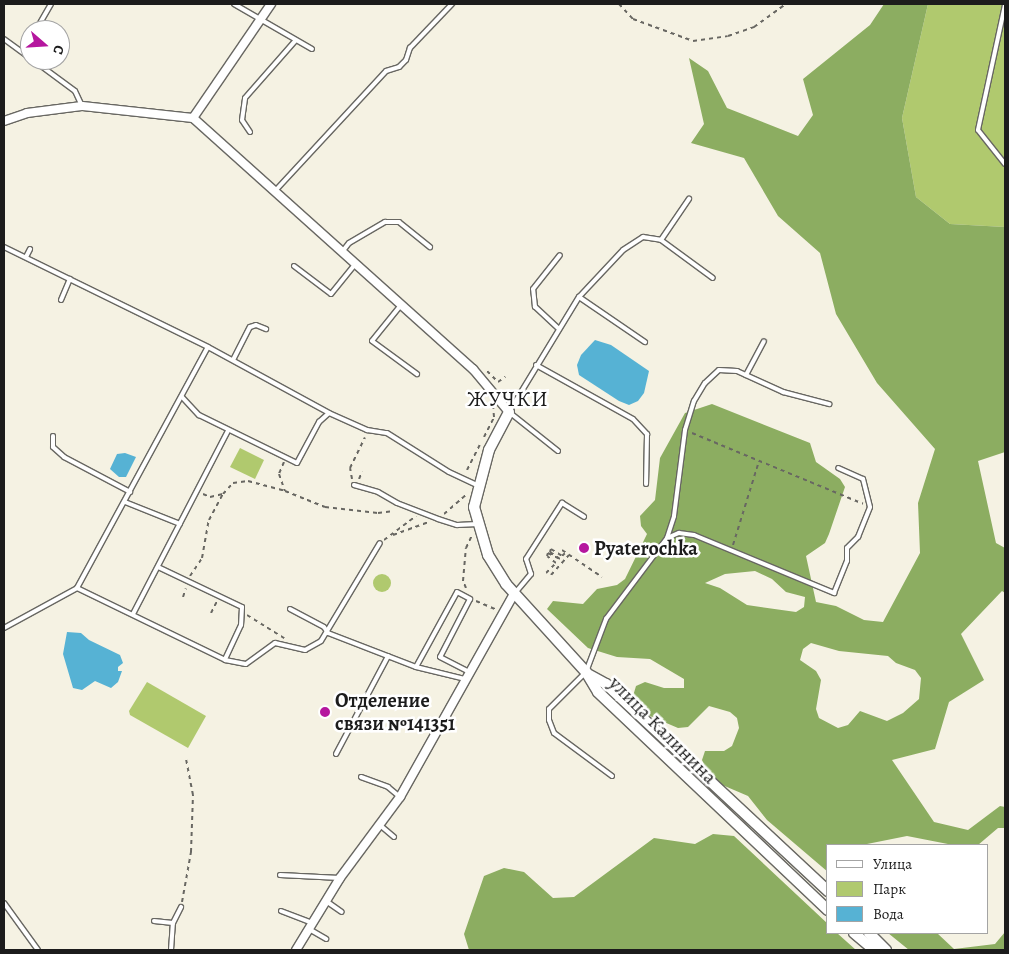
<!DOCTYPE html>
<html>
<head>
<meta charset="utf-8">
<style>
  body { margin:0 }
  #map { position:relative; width:1009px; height:954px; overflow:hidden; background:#f5f2e3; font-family:Alegreya,serif }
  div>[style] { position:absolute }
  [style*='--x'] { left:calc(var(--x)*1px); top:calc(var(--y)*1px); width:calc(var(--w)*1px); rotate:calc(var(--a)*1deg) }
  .green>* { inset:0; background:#b0c96e }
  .round { border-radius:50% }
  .forest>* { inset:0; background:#8cad61 }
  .water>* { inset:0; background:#56b2d4 }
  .path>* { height:2px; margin-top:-1px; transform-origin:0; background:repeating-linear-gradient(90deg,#686762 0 4px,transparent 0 8px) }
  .roads { filter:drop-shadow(1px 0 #686762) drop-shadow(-1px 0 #686762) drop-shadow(0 1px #686762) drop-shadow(0 -1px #686762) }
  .service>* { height:4px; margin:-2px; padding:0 2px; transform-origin:2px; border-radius:2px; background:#fff }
  .minor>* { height:8px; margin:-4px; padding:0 4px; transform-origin:4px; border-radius:4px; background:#fff }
  .tertiary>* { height:10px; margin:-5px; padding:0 5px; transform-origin:5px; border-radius:5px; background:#fff }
  .dots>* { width:14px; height:14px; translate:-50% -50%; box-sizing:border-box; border:2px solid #fff; border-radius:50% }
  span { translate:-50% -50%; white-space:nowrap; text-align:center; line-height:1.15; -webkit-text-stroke:5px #fff; paint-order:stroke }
  .poi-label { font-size:20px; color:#1c1c1c; font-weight:700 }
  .left { translate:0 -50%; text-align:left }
  .street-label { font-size:20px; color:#1c1c1c }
  .quarter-label { font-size:22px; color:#1c1c1c; letter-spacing:1px }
  .frame { position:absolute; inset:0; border:5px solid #1c1c1c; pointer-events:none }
  .legend { position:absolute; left:826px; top:844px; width:162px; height:90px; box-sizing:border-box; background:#fff; border:1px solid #a4a4a4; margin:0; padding:6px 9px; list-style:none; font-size:15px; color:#1c1c1c }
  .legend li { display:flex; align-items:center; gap:10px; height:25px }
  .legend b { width:25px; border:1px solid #a4a4a4 }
  .north { position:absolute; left:20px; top:20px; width:50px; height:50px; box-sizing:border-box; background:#fff; border:1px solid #a4a4a4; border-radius:50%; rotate:109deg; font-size:14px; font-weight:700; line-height:20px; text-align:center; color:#1c1c1c }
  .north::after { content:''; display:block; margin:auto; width:18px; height:22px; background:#b5179e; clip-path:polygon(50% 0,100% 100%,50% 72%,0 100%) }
</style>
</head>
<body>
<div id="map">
  <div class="green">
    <i style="clip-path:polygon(928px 4px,1005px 4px,1005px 227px,950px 224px,916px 197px,902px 118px)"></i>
    <i style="clip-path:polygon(240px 448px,264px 460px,255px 479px,230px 467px)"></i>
    <i class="round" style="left:373px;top:574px;width:18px;height:18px"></i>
    <i style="clip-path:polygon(147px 682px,206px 716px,188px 748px,130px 715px,129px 711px)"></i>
  </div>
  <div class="forest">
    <i style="clip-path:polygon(evenodd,884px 4px,928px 4px,902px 118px,916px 197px,950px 224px,1005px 227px,1005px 452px,978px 461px,996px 543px,1005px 548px,1005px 593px,1002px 591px,961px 634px,984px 680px,949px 702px,935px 749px,892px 760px,934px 822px,968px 830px,1000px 806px,1005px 807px,1005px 828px,998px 828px,978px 845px,953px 845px,907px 836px,862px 845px,828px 845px,828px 872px,767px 820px,748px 796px,720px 784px,706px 770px,702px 760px,705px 751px,724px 751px,732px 746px,739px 728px,737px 718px,730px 712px,709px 706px,688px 727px,678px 728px,643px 713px,633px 696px,636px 686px,645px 682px,664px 688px,684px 688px,684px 679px,650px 659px,617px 657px,588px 648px,547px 609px,553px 601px,583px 604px,597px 589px,617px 585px,625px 579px,647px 534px,641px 526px,640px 516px,655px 500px,660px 458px,685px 413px,712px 404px,810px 443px,816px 462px,840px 479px,845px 487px,829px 534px,825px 543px,806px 556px,816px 602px,836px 606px,864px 620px,883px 622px,920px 553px,918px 503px,935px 449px,877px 383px,836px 314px,820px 253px,778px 216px,744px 158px,691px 143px,704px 124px,689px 58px,708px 71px,727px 108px,798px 136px,813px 115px,803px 79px,870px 25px,884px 4px,755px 571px,772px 579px,786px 592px,805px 597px,804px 607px,796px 612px,747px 605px,720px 588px,705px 583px,725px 574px,755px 571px,884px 4px,811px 643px,839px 651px,888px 656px,896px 663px,915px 670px,921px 678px,919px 699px,903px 713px,887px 721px,860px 711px,848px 725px,838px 728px,819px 718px,816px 709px,821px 680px,816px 671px,800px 660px,803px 649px,811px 643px)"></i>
    <i style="clip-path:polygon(713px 834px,734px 836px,828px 924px,828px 933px,837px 933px,856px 950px,469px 950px,464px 934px,484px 876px,504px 868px,524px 872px,553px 898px,574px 897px,654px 838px,695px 844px)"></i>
    <i style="clip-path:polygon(1005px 932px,1005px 950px,909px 950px,888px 933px,937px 933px,954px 949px,995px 944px)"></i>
  </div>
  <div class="water">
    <i style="clip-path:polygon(595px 340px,611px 345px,649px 371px,644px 393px,638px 401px,629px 405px,619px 401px,579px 375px,577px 365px,581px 355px)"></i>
    <i style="clip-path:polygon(125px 453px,136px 457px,126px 477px,119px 477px,110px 469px,117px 454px)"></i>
    <i style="clip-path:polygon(67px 632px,81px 633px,89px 640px,120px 655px,123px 663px,118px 667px,118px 671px,122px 671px,118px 682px,111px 688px,95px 681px,82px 690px,73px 688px,63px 654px)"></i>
  </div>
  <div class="path">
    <i style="--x:619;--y:4;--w:21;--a:47"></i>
    <i style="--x:633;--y:19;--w:64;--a:20.1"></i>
    <i style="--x:693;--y:41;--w:35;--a:-8"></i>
    <i style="--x:728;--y:36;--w:28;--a:-19"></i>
    <i style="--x:754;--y:27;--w:39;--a:-36"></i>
    <i style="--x:487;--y:371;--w:16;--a:45"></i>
    <i style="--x:498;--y:382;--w:9;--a:-36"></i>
    <i style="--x:692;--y:433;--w:185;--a:22.5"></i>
    <i style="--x:484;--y:437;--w:22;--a:-63"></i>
    <i style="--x:494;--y:417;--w:11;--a:-95"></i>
    <i style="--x:284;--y:462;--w:13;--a:113"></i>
    <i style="--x:279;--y:474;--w:18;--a:71"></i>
    <i style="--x:467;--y:470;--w:28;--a:-63"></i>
    <i style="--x:352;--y:479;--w:11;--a:-100"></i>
    <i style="--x:350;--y:468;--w:34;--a:-64"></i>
    <i style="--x:359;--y:479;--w:8;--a:-67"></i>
    <i style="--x:203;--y:494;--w:8;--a:23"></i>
    <i style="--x:210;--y:497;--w:13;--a:-13"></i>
    <i style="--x:223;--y:494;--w:15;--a:-48"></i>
    <i style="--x:233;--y:483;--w:15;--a:-8"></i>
    <i style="--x:248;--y:481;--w:38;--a:15"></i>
    <i style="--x:285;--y:491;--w:43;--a:21.8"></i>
    <i style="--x:325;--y:507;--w:53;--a:6.5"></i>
    <i style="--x:378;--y:513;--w:16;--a:-7"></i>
    <i style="--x:444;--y:514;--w:30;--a:-41"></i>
    <i style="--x:393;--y:535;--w:38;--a:-20"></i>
    <i style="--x:384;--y:540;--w:40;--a:-37"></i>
    <i style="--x:733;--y:545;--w:88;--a:-72.8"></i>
    <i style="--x:562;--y:550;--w:48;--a:34"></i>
    <i style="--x:546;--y:573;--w:14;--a:-45"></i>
    <i style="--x:556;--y:563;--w:11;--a:-142"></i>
    <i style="--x:547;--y:556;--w:3;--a:-72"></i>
    <i style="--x:548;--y:553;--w:13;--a:27"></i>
    <i style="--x:560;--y:559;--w:12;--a:-145"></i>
    <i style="--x:550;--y:552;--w:3;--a:-72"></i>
    <i style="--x:551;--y:549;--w:13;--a:32"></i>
    <i style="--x:562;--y:556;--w:4;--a:-45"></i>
    <i style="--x:551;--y:575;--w:27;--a:-48"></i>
    <i style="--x:190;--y:576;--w:22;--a:-56"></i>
    <i style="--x:202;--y:558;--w:39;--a:-80"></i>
    <i style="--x:209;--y:520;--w:30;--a:-62"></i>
    <i style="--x:466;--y:588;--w:8;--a:-113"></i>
    <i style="--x:463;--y:581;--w:33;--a:-85"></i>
    <i style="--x:466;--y:548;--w:14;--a:-65"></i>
    <i style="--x:183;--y:597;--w:9;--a:-72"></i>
    <i style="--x:476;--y:601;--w:23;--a:23"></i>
    <i style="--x:211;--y:613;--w:13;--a:-63"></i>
    <i style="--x:247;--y:615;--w:44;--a:31.9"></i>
    <i style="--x:182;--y:902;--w:51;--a:-79.8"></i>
    <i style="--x:191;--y:852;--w:57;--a:-88"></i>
    <i style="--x:193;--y:795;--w:36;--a:-101"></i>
  </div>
  <div class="roads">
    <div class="service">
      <i style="--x:234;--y:4;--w:90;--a:30"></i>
      <i style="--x:1005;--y:5;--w:128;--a:102.2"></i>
      <i style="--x:978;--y:130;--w:43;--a:51.5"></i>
      <i style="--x:36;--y:30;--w:30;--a:-60"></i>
      <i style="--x:4;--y:39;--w:32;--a:36"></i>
      <i style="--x:33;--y:60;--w:52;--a:36.4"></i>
      <i style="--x:75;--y:91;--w:17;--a:65"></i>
      <i style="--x:250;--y:132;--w:14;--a:-124"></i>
      <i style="--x:242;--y:120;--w:22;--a:-82"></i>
      <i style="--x:245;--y:98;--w:77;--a:-48.7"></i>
      <i style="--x:275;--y:191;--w:163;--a:-47.2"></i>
      <i style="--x:386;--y:71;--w:14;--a:-17"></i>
      <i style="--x:399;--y:67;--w:10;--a:-45"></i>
      <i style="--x:406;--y:60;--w:13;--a:-72"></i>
      <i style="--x:410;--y:48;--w:61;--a:-46.3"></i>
      <i style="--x:661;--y:240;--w:50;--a:-55.7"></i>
      <i style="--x:4;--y:247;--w:227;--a:26.1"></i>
      <i style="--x:208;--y:347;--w:138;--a:28.6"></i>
      <i style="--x:329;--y:413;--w:42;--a:24.1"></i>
      <i style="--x:367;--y:430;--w:20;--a:9"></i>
      <i style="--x:387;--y:433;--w:73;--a:32.2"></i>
      <i style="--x:449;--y:472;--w:31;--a:25"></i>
      <i style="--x:342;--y:252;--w:11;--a:-52"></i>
      <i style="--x:349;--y:243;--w:42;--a:-30.3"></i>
      <i style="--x:385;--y:222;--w:14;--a:0"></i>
      <i style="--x:399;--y:222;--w:40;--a:39"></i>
      <i style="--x:26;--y:257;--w:9;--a:-63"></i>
      <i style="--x:294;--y:266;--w:46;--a:37.1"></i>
      <i style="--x:331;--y:294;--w:38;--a:-51"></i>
      <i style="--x:579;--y:297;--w:80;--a:34.3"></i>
      <i style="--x:61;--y:300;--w:23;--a:-67"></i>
      <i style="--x:401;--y:305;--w:46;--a:128.9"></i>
      <i style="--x:372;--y:341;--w:56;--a:36.3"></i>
      <i style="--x:559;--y:329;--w:33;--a:-137"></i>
      <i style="--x:535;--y:307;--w:18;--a:-96"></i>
      <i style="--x:533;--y:289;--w:43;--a:-51.5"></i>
      <i style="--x:233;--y:360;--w:37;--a:-63"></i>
      <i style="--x:250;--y:327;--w:6;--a:-18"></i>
      <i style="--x:256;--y:325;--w:11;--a:22"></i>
      <i style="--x:536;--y:365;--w:111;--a:29.1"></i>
      <i style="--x:633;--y:419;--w:21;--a:47"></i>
      <i style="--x:647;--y:434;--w:50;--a:91.1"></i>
      <i style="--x:746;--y:375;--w:38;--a:-62"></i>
      <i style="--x:182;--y:397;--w:25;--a:47"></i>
      <i style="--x:199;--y:415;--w:109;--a:26.1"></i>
      <i style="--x:297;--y:463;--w:47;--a:-61.8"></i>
      <i style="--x:319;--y:422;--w:13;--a:-42"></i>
      <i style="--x:53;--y:436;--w:11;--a:90"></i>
      <i style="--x:53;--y:447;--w:15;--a:42"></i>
      <i style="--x:64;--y:457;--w:75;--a:27.9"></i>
      <i style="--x:558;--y:451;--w:63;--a:-141.5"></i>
      <i style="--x:509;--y:412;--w:135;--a:-58.7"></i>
      <i style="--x:579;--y:297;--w:64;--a:-46.9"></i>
      <i style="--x:623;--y:250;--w:24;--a:-33"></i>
      <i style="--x:643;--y:237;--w:18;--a:9"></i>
      <i style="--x:661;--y:240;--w:64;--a:36.2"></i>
      <i style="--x:354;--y:485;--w:25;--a:16"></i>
      <i style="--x:378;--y:492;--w:22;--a:30"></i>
      <i style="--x:397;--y:503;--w:44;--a:21.3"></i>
      <i style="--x:438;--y:519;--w:20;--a:18"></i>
      <i style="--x:457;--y:525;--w:21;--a:-3"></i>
      <i style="--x:125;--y:502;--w:59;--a:21.8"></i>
      <i style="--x:667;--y:538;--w:23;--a:-72"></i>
      <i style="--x:674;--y:516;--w:87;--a:-82.7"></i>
      <i style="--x:685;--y:430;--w:30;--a:-73"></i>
      <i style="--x:694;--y:401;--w:21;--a:-59"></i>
      <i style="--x:705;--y:383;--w:19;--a:-43"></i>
      <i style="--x:719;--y:370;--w:18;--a:3"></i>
      <i style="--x:737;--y:371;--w:51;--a:24.5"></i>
      <i style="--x:783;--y:392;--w:48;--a:14.6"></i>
      <i style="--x:158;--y:567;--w:93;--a:25.5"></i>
      <i style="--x:242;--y:607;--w:18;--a:93"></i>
      <i style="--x:241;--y:625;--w:38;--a:115"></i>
      <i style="--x:77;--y:588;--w:165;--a:25.9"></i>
      <i style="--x:225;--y:660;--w:21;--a:11"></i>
      <i style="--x:246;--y:664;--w:36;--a:-36"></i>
      <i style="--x:275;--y:643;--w:31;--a:13"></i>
      <i style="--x:305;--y:650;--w:18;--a:-29"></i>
      <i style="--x:321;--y:641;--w:114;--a:-59"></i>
      <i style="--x:515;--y:593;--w:25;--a:-50"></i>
      <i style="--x:531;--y:574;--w:16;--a:-108"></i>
      <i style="--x:526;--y:559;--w:67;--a:-57.3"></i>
      <i style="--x:562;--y:503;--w:26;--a:32"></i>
      <i style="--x:290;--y:609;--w:38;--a:28"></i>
      <i style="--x:324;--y:627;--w:7;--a:56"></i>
      <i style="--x:328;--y:633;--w:94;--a:21.1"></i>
      <i style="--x:416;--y:667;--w:50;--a:13.8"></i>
      <i style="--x:133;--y:614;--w:206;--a:-62.6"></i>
      <i style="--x:4;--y:628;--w:83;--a:-28.7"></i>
      <i style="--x:77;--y:588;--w:274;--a:-61.5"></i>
      <i style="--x:416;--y:667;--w:85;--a:-61.3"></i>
      <i style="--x:457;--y:592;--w:15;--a:28"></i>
      <i style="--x:470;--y:599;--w:65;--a:117.3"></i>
      <i style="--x:440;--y:657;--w:34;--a:27"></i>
      <i style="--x:336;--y:754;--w:111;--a:-62"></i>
      <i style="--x:612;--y:776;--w:72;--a:-143.4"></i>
      <i style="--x:554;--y:733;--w:14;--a:-111"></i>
      <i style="--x:549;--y:720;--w:11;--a:-90"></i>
      <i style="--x:549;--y:709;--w:52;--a:-45"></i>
      <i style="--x:586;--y:672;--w:57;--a:-69.3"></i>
      <i style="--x:606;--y:619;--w:101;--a:-53"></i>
      <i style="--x:667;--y:538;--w:13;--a:-23"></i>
      <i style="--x:679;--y:533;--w:15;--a:8"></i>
      <i style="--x:694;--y:535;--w:152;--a:22.5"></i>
      <i style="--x:834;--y:593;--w:35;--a:-68"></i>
      <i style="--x:847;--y:561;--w:13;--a:-90"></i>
      <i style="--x:847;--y:548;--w:16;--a:-45"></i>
      <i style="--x:858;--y:537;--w:32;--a:-68"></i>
      <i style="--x:870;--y:507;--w:29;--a:-104"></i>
      <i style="--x:863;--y:479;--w:27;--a:-156"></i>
      <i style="--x:361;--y:777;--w:29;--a:20"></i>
      <i style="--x:388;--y:787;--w:16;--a:40"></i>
      <i style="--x:381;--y:826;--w:17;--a:40"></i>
      <i style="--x:280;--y:875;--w:60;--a:2.9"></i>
      <i style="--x:326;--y:901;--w:19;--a:35"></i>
      <i style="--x:4;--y:903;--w:58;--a:54.1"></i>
      <i style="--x:281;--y:911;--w:34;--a:21"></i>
      <i style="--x:154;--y:921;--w:19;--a:6"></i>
      <i style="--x:309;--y:929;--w:20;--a:30"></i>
      <i style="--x:171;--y:950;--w:27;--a:-86"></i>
      <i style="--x:173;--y:923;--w:18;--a:-63"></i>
    </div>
    <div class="minor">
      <i style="--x:271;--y:4;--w:138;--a:124.4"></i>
      <i style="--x:193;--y:118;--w:376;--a:41.9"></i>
      <i style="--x:473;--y:369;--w:56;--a:50.1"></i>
      <i style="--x:4;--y:121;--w:24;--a:-19"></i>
      <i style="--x:27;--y:113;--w:55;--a:-7.3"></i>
      <i style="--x:82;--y:106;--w:112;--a:6.2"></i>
      <i style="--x:296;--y:950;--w:84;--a:-58.6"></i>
      <i style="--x:340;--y:878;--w:101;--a:-53.5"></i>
      <i style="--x:400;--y:797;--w:233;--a:-60.7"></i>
    </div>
    <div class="tertiary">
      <i style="--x:509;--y:412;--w:43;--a:117.8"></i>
      <i style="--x:489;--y:450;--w:59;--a:104.7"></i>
      <i style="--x:474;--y:507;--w:50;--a:73.7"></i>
      <i style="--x:488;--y:555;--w:34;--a:58"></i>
      <i style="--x:506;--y:584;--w:119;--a:47.7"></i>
      <i style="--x:586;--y:672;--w:23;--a:59"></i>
      <i style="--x:598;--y:692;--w:317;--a:43.5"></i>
      <i style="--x:586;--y:673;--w:23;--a:29"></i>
      <i style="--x:606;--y:684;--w:304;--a:43"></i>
      <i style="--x:854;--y:933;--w:26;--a:40"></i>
      <i style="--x:869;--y:933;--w:24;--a:45"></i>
    </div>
  </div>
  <div class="dots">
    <i style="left:584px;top:548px;background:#b5179e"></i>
    <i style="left:325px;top:712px;background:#b5179e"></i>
  </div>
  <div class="poi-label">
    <span class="left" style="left:594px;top:548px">Pyaterochka</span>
    <span class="left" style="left:335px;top:712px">Отделение<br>связи №141351</span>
  </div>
  <div class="street-label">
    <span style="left:663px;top:730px;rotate:45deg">улица Калинина</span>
  </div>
  <div class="quarter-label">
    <span style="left:508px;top:400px">ЖУЧКИ</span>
  </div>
  <div class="frame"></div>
  <ul class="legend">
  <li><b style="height:6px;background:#fff"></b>Улица</li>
  <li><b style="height:14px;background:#b0c96e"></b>Парк</li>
  <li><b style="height:14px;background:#56b2d4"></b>Вода</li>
  </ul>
  <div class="north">С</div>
</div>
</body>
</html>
